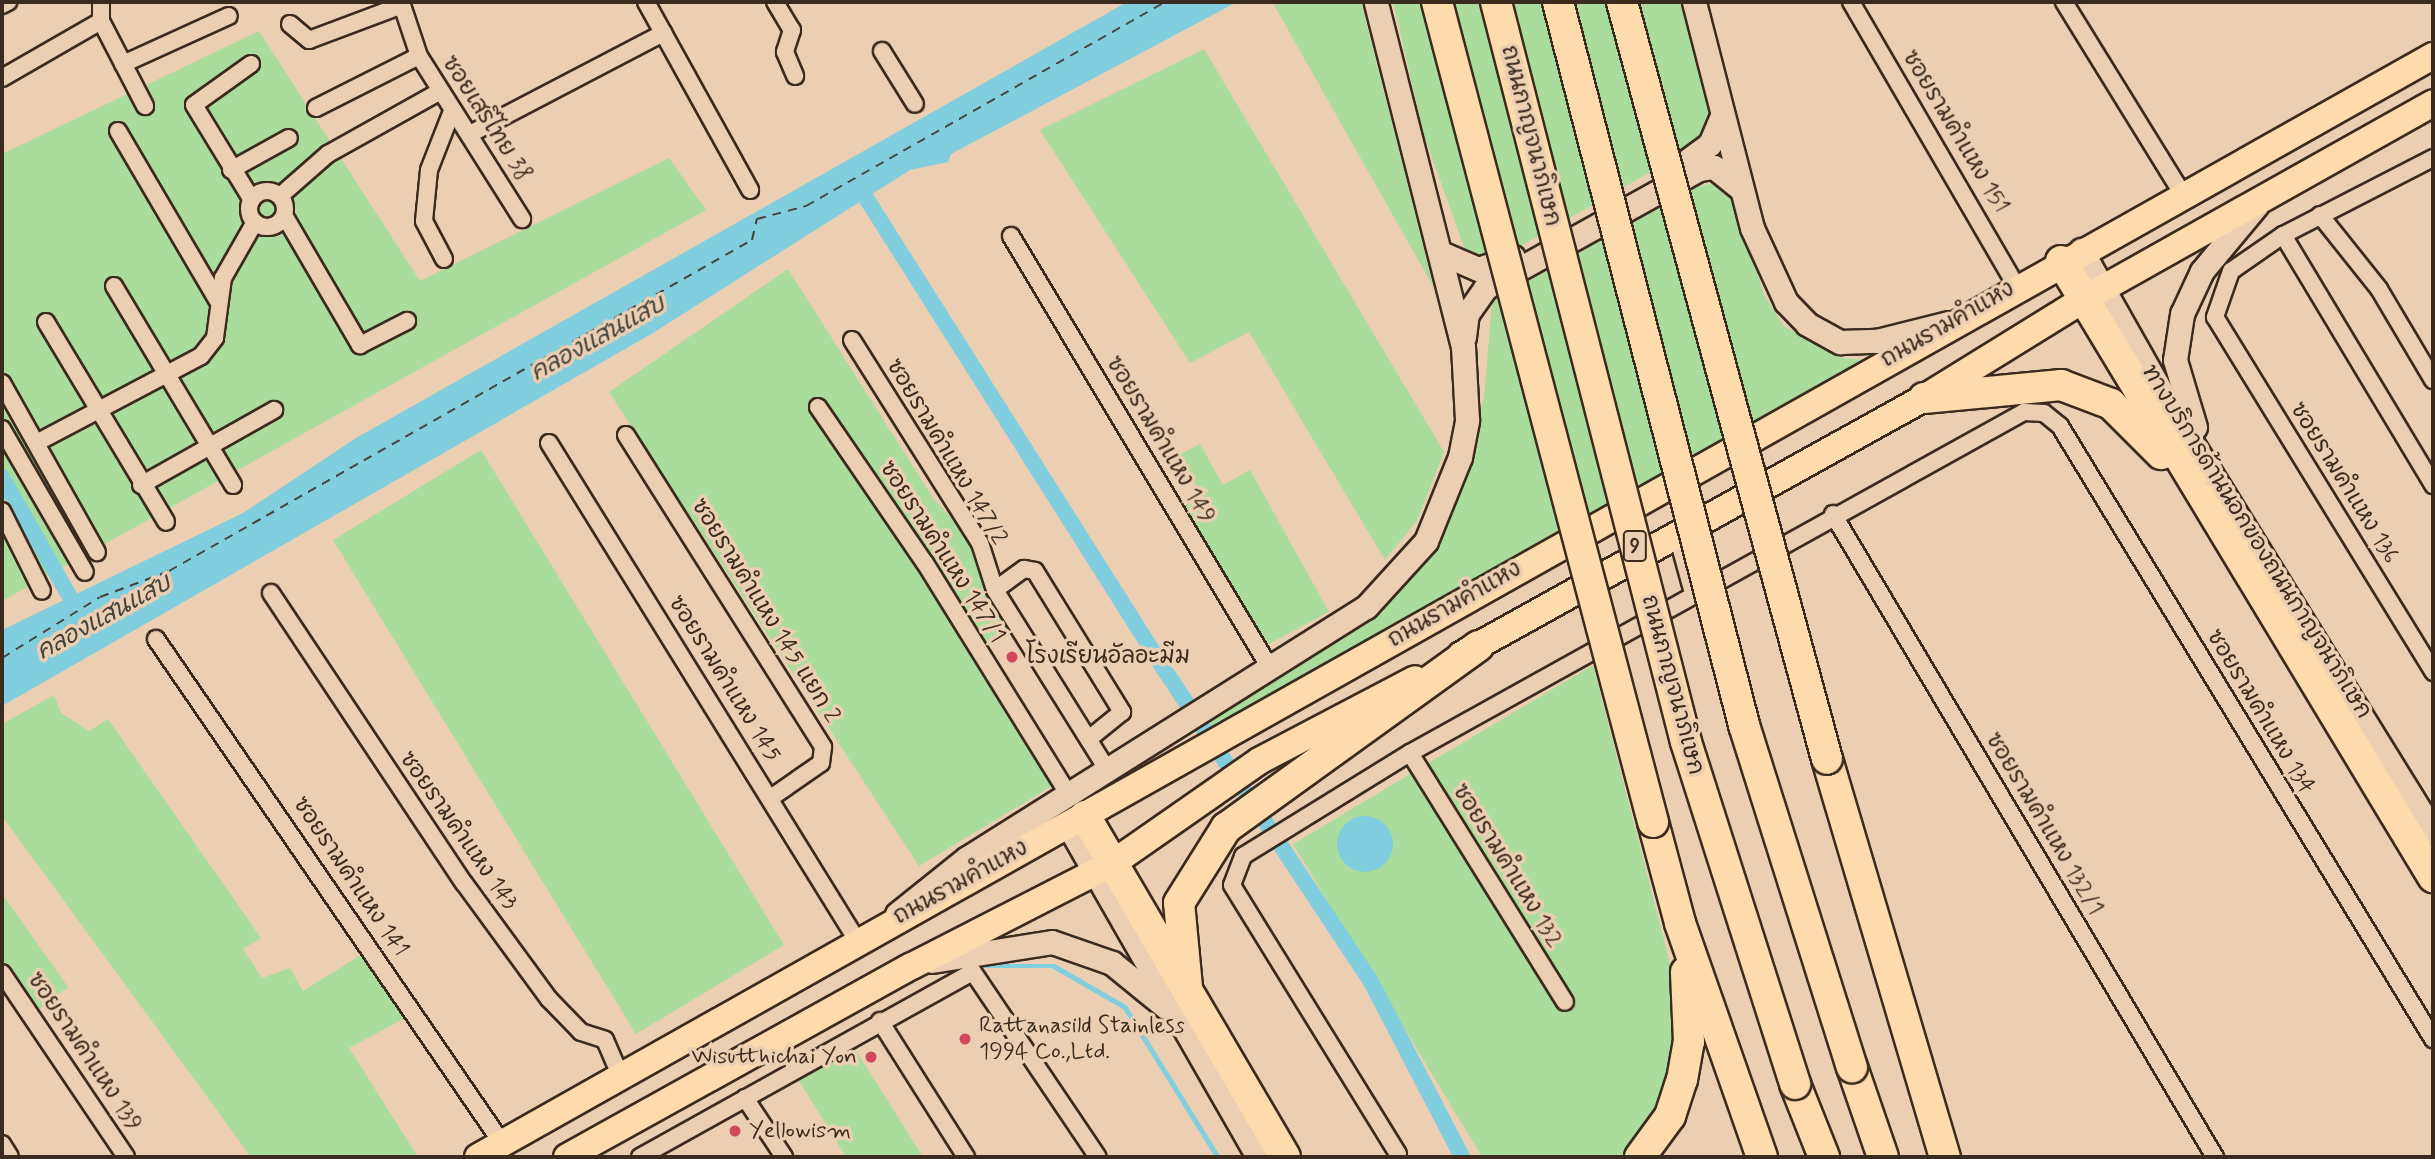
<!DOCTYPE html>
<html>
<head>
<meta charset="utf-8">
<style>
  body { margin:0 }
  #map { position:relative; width:2435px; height:1159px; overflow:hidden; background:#eccfb3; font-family:Mynerve,"Playpen Sans Thai",sans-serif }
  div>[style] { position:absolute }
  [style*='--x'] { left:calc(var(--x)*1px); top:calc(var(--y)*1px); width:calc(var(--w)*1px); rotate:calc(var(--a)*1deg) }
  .green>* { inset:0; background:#aadc9d }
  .water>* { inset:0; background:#80cede }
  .round { border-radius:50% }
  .stream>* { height:4.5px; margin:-2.25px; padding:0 2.25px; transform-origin:2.25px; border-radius:2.25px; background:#80cede }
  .canal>* { height:16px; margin:-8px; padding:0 8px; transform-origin:8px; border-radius:8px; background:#80cede }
  .ferry>* { height:2px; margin-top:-1px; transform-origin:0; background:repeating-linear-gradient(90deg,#45433b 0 9px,transparent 0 16px) }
  .roads { filter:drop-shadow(2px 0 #3b2a1e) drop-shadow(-2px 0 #3b2a1e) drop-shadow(0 2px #3b2a1e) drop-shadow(0 -2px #3b2a1e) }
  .minor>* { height:16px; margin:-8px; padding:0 8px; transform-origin:8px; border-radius:8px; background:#eccfb3 }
  .minor>.ring { margin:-8px; padding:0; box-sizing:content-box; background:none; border:16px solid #eccfb3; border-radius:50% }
  .secondary>* { height:23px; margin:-11.5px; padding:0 11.5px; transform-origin:11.5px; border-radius:11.5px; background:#eccfb3 }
  .primary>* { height:26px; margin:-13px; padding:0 13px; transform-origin:13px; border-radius:13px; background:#fedbac }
  .motorway>* { height:30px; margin:-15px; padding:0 15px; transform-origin:15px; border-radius:15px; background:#fedbac }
  .bridges { filter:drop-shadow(2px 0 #3b2a1e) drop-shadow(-2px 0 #3b2a1e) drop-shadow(0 2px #3b2a1e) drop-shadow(0 -2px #3b2a1e) }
  .motorway-bridge>* { height:30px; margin:-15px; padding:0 15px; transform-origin:15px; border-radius:15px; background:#fedbac }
  .dots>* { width:19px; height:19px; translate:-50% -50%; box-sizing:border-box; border:4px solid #eccfb3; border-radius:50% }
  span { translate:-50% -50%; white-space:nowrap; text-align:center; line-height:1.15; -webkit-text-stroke:7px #eccfb3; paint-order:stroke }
  .shield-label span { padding:2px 5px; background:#eccfb3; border:2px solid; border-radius:5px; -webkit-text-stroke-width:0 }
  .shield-label { font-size:21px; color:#3b2a1e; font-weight:700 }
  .street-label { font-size:23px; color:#3b2a1e }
  .poi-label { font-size:23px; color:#3b2a1e }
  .left { translate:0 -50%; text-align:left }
  .right { translate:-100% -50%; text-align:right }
  .water-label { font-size:24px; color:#45433b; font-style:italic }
  .frame { position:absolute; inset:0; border:4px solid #3b2a1e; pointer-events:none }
</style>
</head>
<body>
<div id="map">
  <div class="green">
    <i style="clip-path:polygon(1280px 2px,1361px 2px,1434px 288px,1274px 5px)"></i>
    <i style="clip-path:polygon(1393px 2px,1686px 2px,1714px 119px,1701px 143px,1493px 262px,1466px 253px,1424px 135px)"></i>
    <i style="clip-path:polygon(259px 31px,420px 281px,669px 158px,706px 210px,2px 601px,2px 154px)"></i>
    <i style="clip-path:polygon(1204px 49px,1444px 452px,1417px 521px,1385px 560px,1249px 332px,1190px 363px,1040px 130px)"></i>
    <i style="clip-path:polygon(1717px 183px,1735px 199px,1764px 295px,1784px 326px,1840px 358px,1871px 360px,1541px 540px,1216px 731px,1207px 721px,1347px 634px,1407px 581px,1444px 525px,1484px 398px,1492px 302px,1698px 186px)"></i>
    <i style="clip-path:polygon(788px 269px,933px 498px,976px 545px,1012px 633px,976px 654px,1057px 783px,919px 866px,609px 392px)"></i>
    <i style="clip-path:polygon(1200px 444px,1223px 485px,1250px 470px,1329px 612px,1263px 647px,1185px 505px,1201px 495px,1179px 455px)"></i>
    <i style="clip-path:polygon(481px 450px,784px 945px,636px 1034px,333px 540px)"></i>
    <i style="clip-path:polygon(1593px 665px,1680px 1002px,1676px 1061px,1660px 1114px,1625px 1157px,1482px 1157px,1293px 844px)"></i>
    <i style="clip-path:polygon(54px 695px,61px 713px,89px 731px,108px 719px,261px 938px,243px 949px,262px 978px,290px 968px,303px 991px,367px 951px,413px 1014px,349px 1048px,418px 1157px,251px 1157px,2px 816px,2px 724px)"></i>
    <i style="clip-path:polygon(2px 894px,68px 987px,29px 1017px,2px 974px)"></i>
    <i style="clip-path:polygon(851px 1042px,923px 1157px,846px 1157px,796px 1076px)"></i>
  </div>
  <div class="water">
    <i style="clip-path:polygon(1127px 2px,1237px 2px,951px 154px,948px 162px,910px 170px,653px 333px,2px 706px,2px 630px,243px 513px,356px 438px)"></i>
    <i class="round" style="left:1337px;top:816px;width:56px;height:56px"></i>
  </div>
  <div class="stream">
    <i style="--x:985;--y:966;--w:69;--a:0"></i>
    <i style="--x:1054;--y:966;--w:82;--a:30"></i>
    <i style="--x:1125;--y:1007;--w:176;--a:58.2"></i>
  </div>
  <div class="canal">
    <i style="--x:861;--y:190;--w:567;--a:57.68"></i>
    <i style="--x:1164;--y:669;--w:373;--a:56.5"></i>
    <i style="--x:1370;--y:980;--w:199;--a:62.5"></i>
    <i style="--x:2;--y:477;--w:159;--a:60.5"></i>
  </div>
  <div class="ferry">
    <i style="--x:2;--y:658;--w:115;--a:-31.9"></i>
    <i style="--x:100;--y:597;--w:74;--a:-20.6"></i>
    <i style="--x:169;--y:571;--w:670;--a:-29.59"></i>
    <i style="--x:752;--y:240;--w:22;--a:-77"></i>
    <i style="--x:757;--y:219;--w:51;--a:-14.9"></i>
    <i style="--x:806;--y:206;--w:413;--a:-29.6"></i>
  </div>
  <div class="roads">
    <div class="minor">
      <i style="--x:101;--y:2;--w:19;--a:90"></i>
      <i style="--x:101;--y:21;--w:96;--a:62.6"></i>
      <i style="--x:401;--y:2;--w:57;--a:71.6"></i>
      <i style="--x:419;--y:56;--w:193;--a:57.7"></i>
      <i style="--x:646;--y:2;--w:215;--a:61"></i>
      <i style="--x:775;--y:2;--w:33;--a:59"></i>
      <i style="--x:792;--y:30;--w:23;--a:108"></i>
      <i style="--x:785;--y:52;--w:26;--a:67"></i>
      <i style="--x:1851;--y:2;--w:328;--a:59.8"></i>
      <i style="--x:2064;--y:2;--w:225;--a:58.3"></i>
      <i style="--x:2;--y:5;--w:7;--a:-27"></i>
      <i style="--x:290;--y:24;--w:25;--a:40"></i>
      <i style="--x:309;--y:40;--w:99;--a:-20.6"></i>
      <i style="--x:882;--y:51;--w:62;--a:58.1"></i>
      <i style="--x:123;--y:64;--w:116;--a:-24.4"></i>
      <i style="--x:251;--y:64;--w:70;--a:144.3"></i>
      <i style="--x:194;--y:105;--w:111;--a:58.6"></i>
      <i style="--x:2;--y:78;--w:114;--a:-29.9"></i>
      <i style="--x:316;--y:108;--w:115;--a:-26.8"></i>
      <i style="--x:118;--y:131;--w:196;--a:59.6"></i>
      <i style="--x:472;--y:133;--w:216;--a:-27.6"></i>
      <i style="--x:2433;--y:158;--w:169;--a:152.8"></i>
      <i style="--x:2283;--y:235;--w:63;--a:145.3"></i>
      <i style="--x:2231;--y:271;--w:49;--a:109.2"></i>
      <i style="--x:2215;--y:317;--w:417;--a:58.4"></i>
      <i style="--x:231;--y:170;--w:66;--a:-28.9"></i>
      <i class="ring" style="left:249px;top:191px;width:20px;height:20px"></i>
      <i style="--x:280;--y:196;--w:64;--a:-41.2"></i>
      <i style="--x:328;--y:154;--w:127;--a:-29.2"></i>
      <i style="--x:284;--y:215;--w:151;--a:59.7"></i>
      <i style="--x:360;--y:345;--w:53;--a:-27.1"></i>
      <i style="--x:2320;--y:215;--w:95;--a:51.4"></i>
      <i style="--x:2379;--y:289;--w:106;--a:59.3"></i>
      <i style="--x:2283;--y:235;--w:292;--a:59"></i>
      <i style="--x:1011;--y:236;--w:504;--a:59.06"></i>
      <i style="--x:444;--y:259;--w:43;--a:-117.8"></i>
      <i style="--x:424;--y:221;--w:51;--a:-84.4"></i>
      <i style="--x:429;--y:170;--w:63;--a:-68.7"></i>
      <i style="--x:114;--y:286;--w:232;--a:59.1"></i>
      <i style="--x:46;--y:322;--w:233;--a:59"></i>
      <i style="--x:852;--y:340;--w:240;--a:57.8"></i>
      <i style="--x:980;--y:543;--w:49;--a:72.3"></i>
      <i style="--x:995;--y:590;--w:213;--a:58"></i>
      <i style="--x:2;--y:383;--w:194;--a:60.7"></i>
      <i style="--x:818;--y:407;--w:189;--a:55.6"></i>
      <i style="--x:925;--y:563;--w:273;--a:58.2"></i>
      <i style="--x:2;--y:429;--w:165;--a:59.9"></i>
      <i style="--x:626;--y:435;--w:369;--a:57.7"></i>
      <i style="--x:823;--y:747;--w:16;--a:97"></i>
      <i style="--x:821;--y:763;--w:60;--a:145.2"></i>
      <i style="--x:38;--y:442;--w:184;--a:-27.8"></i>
      <i style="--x:201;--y:356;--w:23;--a:-52"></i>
      <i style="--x:215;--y:338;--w:61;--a:-82.4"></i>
      <i style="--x:223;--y:278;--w:64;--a:-60.3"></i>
      <i style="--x:549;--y:443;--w:587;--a:58.23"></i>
      <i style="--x:141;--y:485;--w:153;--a:-29.4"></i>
      <i style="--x:2;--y:511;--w:89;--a:63.4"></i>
      <i style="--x:1833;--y:514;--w:748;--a:59.29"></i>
      <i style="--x:1677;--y:535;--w:60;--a:74.6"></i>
      <i style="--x:995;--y:590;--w:36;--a:-36"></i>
      <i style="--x:1024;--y:569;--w:11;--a:10"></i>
      <i style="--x:1035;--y:571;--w:166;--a:58.3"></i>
      <i style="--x:1122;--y:712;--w:40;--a:141"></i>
      <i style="--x:271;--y:593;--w:348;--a:56.4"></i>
      <i style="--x:464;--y:883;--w:144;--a:53.8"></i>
      <i style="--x:549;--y:999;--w:46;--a:45.9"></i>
      <i style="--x:581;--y:1032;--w:25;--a:18"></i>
      <i style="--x:605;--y:1040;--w:40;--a:66.6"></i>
      <i style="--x:156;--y:639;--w:611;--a:55.53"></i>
      <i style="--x:1410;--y:753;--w:293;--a:58.1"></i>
      <i style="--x:2;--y:973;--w:222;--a:56"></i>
      <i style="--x:880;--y:1021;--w:161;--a:57.7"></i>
      <i style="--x:745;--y:1098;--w:71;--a:56.5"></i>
      <i style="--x:2;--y:1144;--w:15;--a:58"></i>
      <i style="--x:1398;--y:1154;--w:316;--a:-121.7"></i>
      <i style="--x:1232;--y:885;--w:31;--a:-69"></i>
      <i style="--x:1243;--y:856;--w:196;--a:-31.7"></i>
      <i style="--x:1410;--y:753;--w:702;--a:-29.05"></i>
      <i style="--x:2024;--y:412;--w:20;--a:3"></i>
      <i style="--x:2044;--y:413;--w:21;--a:39"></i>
      <i style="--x:2060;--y:426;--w:718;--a:58.68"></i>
      <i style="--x:640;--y:1157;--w:381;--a:-29.1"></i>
      <i style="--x:973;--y:972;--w:223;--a:56"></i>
    </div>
    <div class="secondary">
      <i style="--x:1694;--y:2;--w:233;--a:75.6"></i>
      <i style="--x:1752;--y:228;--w:81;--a:65.3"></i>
      <i style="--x:1786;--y:302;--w:30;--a:46"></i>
      <i style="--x:1807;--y:324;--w:38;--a:29"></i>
      <i style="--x:1840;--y:342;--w:37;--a:-2"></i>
      <i style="--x:1877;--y:341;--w:73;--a:-14.2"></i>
      <i style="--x:1676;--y:169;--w:42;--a:-36.3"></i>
      <i style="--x:1710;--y:144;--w:28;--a:-67"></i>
      <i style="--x:2081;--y:250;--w:183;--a:60.5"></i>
      <i style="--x:2171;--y:409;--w:498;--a:58.2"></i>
      <i style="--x:1441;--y:253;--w:40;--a:23.4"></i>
      <i style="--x:1478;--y:269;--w:37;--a:-19"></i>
      <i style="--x:1464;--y:337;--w:23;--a:-83"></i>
      <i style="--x:1467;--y:314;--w:32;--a:-55"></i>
      <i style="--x:1485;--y:288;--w:245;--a:-29.1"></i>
      <i style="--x:1699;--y:169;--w:15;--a:-8"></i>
      <i style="--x:1714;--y:167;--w:33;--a:39"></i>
      <i style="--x:2195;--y:427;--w:70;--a:-106.6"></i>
      <i style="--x:2175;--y:360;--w:47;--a:-81.3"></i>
      <i style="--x:2182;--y:314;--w:47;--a:-65.1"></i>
      <i style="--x:2202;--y:271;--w:85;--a:-50.3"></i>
      <i style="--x:1068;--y:825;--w:383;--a:60.2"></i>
      <i style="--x:897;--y:914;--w:90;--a:-38.7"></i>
      <i style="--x:967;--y:858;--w:471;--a:-32.2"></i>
      <i style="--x:1366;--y:607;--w:89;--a:-47.7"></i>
      <i style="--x:1426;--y:541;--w:91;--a:-68"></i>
      <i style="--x:1460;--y:457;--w:38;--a:-79"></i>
      <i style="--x:1467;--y:420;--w:73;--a:-93.1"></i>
      <i style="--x:1463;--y:347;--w:356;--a:-104.2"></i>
      <i style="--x:932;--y:961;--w:121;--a:-9"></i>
      <i style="--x:1052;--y:942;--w:64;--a:19.3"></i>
      <i style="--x:1112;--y:963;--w:70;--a:39.2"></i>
    </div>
    <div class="primary">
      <i style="--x:1461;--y:655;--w:530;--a:-29.03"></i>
      <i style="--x:1924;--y:398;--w:188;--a:-31.7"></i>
      <i style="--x:2084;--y:299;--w:400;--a:-29.3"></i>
      <i style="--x:478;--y:1157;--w:2244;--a:-29.39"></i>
      <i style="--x:567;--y:1157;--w:394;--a:-29"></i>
      <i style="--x:912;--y:966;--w:226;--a:-27.1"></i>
      <i style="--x:1113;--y:863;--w:178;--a:-34.9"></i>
      <i style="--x:1259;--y:761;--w:176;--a:-27.7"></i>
    </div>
    <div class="motorway">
      <i style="--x:2061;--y:261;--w:720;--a:58.87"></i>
      <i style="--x:1924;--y:398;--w:138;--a:-5.4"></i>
      <i style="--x:2061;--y:385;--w:53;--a:20.8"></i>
      <i style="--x:2111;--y:404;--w:71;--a:45"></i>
      <i style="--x:1827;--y:759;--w:415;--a:73.5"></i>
      <i style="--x:1085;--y:816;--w:395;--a:59.6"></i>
      <i style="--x:1653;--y:822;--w:105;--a:75"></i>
      <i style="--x:1680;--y:923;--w:248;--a:70.7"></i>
      <i style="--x:1187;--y:987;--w:84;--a:-95.4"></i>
      <i style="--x:1179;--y:903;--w:89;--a:-57.9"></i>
      <i style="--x:1226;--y:828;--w:311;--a:-35.8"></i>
      <i style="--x:1852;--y:1067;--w:95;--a:71"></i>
      <i style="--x:1795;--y:1084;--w:79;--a:68.3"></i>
      <i style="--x:1640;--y:1157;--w:51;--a:-53.8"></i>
      <i style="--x:1670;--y:1116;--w:38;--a:-72"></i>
      <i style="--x:1682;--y:1080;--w:39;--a:-80"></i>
      <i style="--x:1689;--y:1042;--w:70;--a:-92.5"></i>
    </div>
  </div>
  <div class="bridges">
    <div class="motorway-bridge">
      <i style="--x:1437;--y:2;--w:848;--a:75.24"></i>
      <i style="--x:1496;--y:2;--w:764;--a:75.6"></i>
      <i style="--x:1686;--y:742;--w:359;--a:72.3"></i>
      <i style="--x:1558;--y:2;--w:747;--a:75.57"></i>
      <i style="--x:1744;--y:725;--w:359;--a:72.5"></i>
      <i style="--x:1622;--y:2;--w:784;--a:74.85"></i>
    </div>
  </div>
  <div class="dots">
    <i style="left:1012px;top:657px;background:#d1495b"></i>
    <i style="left:965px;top:1039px;background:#d1495b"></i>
    <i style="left:871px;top:1057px;background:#d1495b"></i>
    <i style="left:735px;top:1131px;background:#d1495b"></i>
  </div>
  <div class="shield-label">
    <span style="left:1635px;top:546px">9</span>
  </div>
  <div class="street-label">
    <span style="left:486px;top:119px;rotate:57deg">ซอยเสรีไทย 38</span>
    <span style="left:1955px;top:132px;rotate:59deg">ซอยรามคำแหง 151</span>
    <span style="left:1530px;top:136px;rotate:76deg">ถนนกาญจนาภิเษก</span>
    <span style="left:1948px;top:325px;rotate:-30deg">ถนนรามคำแหง</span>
    <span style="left:1160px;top:440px;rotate:59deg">ซอยรามคำแหง 149</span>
    <span style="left:946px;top:452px;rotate:59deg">ซอยรามคำแหง 147/2</span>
    <span style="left:2344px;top:483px;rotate:58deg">ซอยรามคำแหง 136</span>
    <span style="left:2256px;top:542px;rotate:58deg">ทางบริการด้านนอกของถนนกาญจนาภิเษก</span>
    <span style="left:942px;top:552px;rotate:57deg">ซอยรามคำแหง 147/1</span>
    <span style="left:1455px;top:605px;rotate:-30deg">ถนนรามคำแหง</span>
    <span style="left:765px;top:611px;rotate:58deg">ซอยรามคำแหง 145 แยก 2</span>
    <span style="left:724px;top:679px;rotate:58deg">ซอยรามคำแหง 145</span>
    <span style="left:1672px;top:685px;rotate:75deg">ถนนกาญจนาภิเษก</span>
    <span style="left:2260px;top:712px;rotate:59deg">ซอยรามคำแหง 134</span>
    <span style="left:2044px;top:824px;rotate:59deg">ซอยรามคำแหง 132/1</span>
    <span style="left:458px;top:831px;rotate:55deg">ซอยรามคำแหง 143</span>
    <span style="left:1507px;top:866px;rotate:58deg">ซอยรามคำแหง 132</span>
    <span style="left:350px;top:877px;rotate:56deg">ซอยรามคำแหง 141</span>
    <span style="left:961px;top:883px;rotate:-29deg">ถนนรามคำแหง</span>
    <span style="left:84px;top:1052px;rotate:56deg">ซอยรามคำแหง 139</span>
  </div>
  <div class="poi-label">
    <span class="left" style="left:1026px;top:657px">โรงเรียนอัลอะมีม</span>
    <span class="left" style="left:979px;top:1039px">Rattanasild Stainless<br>1994 Co.,Ltd.</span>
    <span class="right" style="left:857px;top:1057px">Wisutthichai Yon</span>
    <span class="left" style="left:749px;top:1131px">Yellowism</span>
  </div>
  <div class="water-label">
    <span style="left:598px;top:339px;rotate:-29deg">คลองแสนแสบ</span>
    <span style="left:104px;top:618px;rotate:-29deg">คลองแสนแสบ</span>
  </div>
  <div class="frame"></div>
</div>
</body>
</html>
